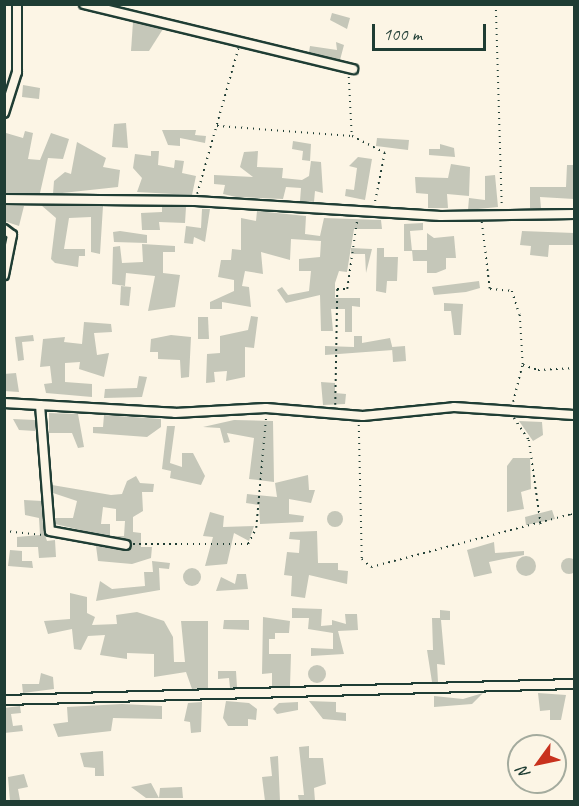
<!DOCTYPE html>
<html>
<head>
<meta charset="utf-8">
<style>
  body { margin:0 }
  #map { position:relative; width:579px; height:806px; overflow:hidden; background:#fcf5e5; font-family:Caveat,sans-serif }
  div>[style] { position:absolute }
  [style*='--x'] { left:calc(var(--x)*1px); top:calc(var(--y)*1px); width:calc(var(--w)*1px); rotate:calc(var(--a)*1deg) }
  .building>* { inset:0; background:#c5c7b9 }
  .round { border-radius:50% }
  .path>* { height:1.5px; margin-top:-0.75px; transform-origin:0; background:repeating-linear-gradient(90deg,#1f3d34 0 1.5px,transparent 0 6px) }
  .roads { filter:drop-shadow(2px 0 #1f3d34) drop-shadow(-2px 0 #1f3d34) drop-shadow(0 2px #1f3d34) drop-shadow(0 -2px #1f3d34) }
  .street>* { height:8px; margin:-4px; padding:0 4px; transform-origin:4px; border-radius:4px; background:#fcf5e5 }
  span { translate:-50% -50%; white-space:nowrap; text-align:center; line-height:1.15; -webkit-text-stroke:4.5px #fcf5e5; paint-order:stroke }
  .frame { position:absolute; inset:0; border:6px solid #1f3d34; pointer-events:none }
  .north { position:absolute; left:507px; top:734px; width:60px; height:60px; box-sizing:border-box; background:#fcf5e5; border:2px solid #a4ab9e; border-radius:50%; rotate:237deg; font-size:16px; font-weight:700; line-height:24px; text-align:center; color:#1f3d34 }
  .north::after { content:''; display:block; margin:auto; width:21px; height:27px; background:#c8321e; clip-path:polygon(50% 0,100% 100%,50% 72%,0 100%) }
  .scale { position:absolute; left:372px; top:24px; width:114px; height:27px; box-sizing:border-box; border:3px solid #1f3d34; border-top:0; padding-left:8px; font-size:18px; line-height:21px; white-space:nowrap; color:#1f3d34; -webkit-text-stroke:4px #fcf5e5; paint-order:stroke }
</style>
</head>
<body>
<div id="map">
  <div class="building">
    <i style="clip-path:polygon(332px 13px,350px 18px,347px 29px,330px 20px)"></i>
    <i style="clip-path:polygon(133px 22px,163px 29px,149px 51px,131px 51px)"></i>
    <i style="clip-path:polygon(336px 42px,344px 45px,340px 60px,309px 52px,310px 46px,337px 50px)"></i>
    <i style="clip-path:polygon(23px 85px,40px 88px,39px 99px,22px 97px)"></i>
    <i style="clip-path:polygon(126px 123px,128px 148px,112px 147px,114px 124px)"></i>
    <i style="clip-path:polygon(162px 130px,196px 130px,195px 135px,206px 136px,205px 143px,180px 138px,180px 146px,168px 145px)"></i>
    <i style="clip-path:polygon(25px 131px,33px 133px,28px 159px,40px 160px,51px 133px,69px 139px,63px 159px,48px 158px,40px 193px,4px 193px,6px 133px,23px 138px)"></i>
    <i style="clip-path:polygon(377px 138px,409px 140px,408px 150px,376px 146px)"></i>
    <i style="clip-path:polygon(293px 141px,311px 144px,310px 161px,302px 160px,303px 151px,292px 149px)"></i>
    <i style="clip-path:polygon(77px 142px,106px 158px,103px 167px,120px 170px,118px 187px,53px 194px,54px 181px,65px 172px,71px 174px)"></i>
    <i style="clip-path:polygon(440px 144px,454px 148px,455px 157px,429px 155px,429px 149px,440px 149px)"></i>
    <i style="clip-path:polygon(151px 151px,159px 151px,158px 165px,174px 168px,175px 160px,184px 161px,182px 173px,196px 176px,192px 195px,137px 192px,142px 178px,133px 168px,135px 154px,151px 156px)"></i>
    <i style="clip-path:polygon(258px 151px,257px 167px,283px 168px,282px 178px,302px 180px,309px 176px,311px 161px,321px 162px,323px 193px,315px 191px,314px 202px,300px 201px,301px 188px,286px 187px,283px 199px,236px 197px,223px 194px,225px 185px,214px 184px,214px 175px,253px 177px,240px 167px,244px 152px)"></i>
    <i style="clip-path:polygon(358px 157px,372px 159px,365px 200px,345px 196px,346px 189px,354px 190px,357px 168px,349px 166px)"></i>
    <i style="clip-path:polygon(451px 164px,470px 167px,469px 196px,447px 194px,448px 208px,428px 208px,428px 194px,416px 193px,415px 177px,448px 178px)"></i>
    <i style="clip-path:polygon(567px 165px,574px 165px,574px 199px,540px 197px,541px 208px,530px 208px,530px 187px,566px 187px)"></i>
    <i style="clip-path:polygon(495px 175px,498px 207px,468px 210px,469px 198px,485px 200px,485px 176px)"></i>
    <i style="clip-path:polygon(4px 205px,24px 206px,19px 226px,4px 221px)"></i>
    <i style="clip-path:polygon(41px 205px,103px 206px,100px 254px,91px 252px,91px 217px,69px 218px,64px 249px,85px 249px,85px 256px,79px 256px,78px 267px,55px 263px,51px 259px,56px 218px)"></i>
    <i style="clip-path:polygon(162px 207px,186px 207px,185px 223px,159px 222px,160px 230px,142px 230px,141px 213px,162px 212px)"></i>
    <i style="clip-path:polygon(202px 209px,210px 209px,205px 242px,194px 237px,193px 244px,184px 243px,186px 226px,201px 228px)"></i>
    <i style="clip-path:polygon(257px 211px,306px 216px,305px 234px,320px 236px,324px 218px,381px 220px,382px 229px,354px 229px,347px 272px,339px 271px,335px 283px,335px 298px,360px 298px,360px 307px,352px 306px,352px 332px,345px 332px,345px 309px,331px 309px,333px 331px,321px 331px,320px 295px,286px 303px,277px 290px,282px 287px,288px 295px,309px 291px,311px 271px,299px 271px,299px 259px,320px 257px,321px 241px,291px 239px,290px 260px,261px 252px,263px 274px,245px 271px,242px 286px,249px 287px,251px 307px,222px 302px,222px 309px,210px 309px,210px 302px,234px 291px,234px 280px,218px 277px,221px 260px,231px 260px,232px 249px,241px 250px,241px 218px,256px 221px)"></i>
    <i style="clip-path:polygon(423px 223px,423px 230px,410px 231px,412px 251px,404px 251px,404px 224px)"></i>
    <i style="clip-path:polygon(120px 231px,147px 235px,147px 243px,114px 242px,113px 232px)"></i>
    <i style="clip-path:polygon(522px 231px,574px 233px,573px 245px,549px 245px,548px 257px,530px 255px,531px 246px,520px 245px)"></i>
    <i style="clip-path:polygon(427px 233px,434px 238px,454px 236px,456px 258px,446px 258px,446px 269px,436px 273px,427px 273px,427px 261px,413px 261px,412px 250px,427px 250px)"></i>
    <i style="clip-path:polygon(142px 244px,175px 246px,175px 252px,163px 252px,163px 273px,180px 275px,175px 307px,148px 311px,155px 276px,126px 273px,125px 286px,112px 284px,113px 247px,120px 246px,122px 263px,143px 262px)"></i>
    <i style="clip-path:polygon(351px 248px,372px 249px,366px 273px,365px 254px,351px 254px)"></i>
    <i style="clip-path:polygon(377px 248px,384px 248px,384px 257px,398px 257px,397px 281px,387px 281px,386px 293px,376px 291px)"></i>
    <i style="clip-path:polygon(479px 281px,480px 288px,466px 292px,434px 295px,432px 287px)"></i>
    <i style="clip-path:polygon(121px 286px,131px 287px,129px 306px,120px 305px)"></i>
    <i style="clip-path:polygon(444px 303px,463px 304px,461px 335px,454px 335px,451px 311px,444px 311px)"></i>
    <i style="clip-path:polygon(251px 316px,258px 317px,254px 348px,245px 347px,245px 377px,226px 381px,227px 371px,214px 372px,215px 382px,206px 383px,207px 354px,220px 353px,220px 336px,248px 330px)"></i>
    <i style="clip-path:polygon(198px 317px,208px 317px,209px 339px,198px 339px)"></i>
    <i style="clip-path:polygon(84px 322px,111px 324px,112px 332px,94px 333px,97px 355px,109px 353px,104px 377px,79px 369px,80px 362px,65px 363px,65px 382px,92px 384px,92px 397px,46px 393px,44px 384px,52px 383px,50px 366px,40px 367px,43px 339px,65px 337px,64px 342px,82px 344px)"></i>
    <i style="clip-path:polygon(33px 335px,34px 341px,22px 342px,24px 360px,18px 361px,15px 337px)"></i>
    <i style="clip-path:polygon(171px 335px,191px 337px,189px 377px,181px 378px,180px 360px,158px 359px,158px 352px,150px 352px,151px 339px)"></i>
    <i style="clip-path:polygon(354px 336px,362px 336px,362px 343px,390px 338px,393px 350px,325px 355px,325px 346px,354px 347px)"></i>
    <i style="clip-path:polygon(405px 346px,406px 361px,393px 362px,392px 347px)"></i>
    <i style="clip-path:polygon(16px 373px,19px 392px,4px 391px,4px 374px)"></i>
    <i style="clip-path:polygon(139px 376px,147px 377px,142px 397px,104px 398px,105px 389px,137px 388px)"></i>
    <i style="clip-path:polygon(321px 382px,335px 383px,335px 393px,346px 394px,345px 404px,323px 405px)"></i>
    <i style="clip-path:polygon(49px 413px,78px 414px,84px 447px,78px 448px,72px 433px,49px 433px)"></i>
    <i style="clip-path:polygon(104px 415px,161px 419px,161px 427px,147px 437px,93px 433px,93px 427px,103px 427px)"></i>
    <i style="clip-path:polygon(13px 419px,35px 420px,35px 431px,19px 430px)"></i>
    <i style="clip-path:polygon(234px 420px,273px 421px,274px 482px,249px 479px,254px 438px,227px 433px,230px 442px,224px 443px,220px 428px,203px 427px)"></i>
    <i style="clip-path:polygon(519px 421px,542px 422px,543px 435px,533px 441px)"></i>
    <i style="clip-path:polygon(167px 426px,175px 426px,170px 463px,182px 467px,182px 453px,193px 453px,205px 476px,201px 485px,170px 478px,171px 471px,162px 469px)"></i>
    <i style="clip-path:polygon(513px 458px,530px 458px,531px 489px,521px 492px,524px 509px,507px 512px,507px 466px)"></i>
    <i style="clip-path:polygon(308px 475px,309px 490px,315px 490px,311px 503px,289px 499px,289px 514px,304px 516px,303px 522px,260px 524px,259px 505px,246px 503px,247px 494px,277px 497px,275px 483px)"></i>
    <i style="clip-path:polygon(evenodd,136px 476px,140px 483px,154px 484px,153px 492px,142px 492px,143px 511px,133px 517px,133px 532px,141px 533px,141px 547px,152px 547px,151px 558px,132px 564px,98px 561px,96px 546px,127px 551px,131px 542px,55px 524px,55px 518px,73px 518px,77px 501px,53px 493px,52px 485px,111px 495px,122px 494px,127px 481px,136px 476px,103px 507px,116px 509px,116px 521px,125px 521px,124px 536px,110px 536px,110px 524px,101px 524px,103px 507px)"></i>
    <i style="clip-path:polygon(24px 500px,42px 501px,44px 532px,47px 541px,55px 540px,56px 557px,39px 558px,38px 547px,17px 547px,17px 537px,40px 535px,39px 518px,25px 515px)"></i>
    <i style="clip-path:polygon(552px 510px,555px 519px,526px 525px,525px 517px)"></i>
    <i class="round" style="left:327px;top:511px;width:16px;height:16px"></i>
    <i style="clip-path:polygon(210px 512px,224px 516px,223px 527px,254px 526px,249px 541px,234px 533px,227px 564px,205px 566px,213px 537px,203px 536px)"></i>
    <i style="clip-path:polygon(317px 531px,318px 563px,338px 563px,338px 570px,348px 571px,347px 584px,309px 575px,305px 598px,291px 596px,292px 576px,284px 575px,287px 552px,299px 553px,300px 540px,289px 539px,290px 532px)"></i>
    <i style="clip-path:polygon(494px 542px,495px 553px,524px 551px,524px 555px,489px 562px,492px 573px,474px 577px,467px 550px)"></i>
    <i style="clip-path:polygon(10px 550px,22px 551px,22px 561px,32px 561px,33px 568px,8px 566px)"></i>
    <i class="round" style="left:516px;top:556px;width:20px;height:20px"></i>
    <i class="round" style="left:561px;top:558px;width:16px;height:16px"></i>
    <i style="clip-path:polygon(152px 561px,170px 563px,169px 569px,159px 568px,160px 590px,96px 601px,100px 581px,112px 589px,145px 586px,144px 572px,153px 572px)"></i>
    <i class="round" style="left:183px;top:568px;width:18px;height:18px"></i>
    <i style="clip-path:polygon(237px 574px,246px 574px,248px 589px,216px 591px,221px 577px,235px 584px)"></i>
    <i style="clip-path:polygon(70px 593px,87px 597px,87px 613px,95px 617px,92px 625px,117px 624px,116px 615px,137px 612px,164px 621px,173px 637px,174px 662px,185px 662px,181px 621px,208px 621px,208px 688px,192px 689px,186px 672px,154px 677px,154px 654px,127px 653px,127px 659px,100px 655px,105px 635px,88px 636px,81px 650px,74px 649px,72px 629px,48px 634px,44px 621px,70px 619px)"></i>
    <i style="clip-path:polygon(292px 608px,322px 609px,321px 626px,332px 625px,332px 620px,346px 624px,345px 614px,357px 614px,358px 630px,338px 631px,344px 654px,311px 656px,311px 648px,333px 649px,333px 633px,308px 629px,309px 618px,292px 618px)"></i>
    <i style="clip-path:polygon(440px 610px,450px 611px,450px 620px,441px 620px,445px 665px,437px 664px,438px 682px,432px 682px,427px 650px,433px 650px,432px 618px,440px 618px)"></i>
    <i style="clip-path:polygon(263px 617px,290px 621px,289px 633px,275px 633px,275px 639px,269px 639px,269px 654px,291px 654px,290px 686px,272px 686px,272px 673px,262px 674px)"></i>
    <i style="clip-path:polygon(224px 620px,249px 620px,249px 630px,223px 629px)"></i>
    <i class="round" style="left:308px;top:665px;width:18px;height:18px"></i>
    <i style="clip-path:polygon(218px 671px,236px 671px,237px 687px,230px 688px,229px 678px,218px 679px)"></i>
    <i style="clip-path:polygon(41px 673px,53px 677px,54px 689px,23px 693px,22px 684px,39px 684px)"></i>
    <i style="clip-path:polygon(483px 693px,472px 704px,434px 707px,434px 696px,463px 699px)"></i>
    <i style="clip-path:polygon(538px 693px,566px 695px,561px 720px,550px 720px,550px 710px,540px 711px)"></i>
    <i style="clip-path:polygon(226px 701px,249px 703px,257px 709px,256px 720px,248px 719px,248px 726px,228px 726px,223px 718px)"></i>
    <i style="clip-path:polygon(309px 701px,336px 702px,336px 712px,346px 713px,346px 721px,323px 719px)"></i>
    <i style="clip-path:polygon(202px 702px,201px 732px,191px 733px,190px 722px,184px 721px,188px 703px)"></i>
    <i style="clip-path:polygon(298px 702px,298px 710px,277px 714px,273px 709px,279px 703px)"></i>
    <i style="clip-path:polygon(122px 704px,162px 706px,162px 719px,113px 718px,111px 731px,58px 737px,53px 724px,68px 722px,67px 707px)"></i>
    <i style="clip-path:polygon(20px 706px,21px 713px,11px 714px,13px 726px,22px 725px,23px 731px,4px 733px,4px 708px)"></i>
    <i style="clip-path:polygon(309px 746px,309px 758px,323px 758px,326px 784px,314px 788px,315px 801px,299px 801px,298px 795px,304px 795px,299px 747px)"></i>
    <i style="clip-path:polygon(103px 751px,104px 776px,95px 776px,95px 768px,84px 767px,80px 753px)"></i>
    <i style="clip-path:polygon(278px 756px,280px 801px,265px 801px,262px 777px,272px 776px,270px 757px)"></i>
    <i style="clip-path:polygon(24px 774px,28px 787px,18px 789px,20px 800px,10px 801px,8px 777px)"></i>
    <i style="clip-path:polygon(151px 783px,159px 798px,160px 788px,182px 787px,183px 798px,146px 798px,131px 787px)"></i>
  </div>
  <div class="path">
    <i style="--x:496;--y:4;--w:203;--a:88.3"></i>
    <i style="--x:349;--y:77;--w:59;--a:87.1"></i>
    <i style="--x:352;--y:136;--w:37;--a:27"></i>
    <i style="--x:385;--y:153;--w:51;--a:101.3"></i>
    <i style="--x:217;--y:126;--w:135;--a:4.2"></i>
    <i style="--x:197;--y:194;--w:151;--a:-74.2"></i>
    <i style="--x:482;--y:222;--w:67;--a:83.2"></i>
    <i style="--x:490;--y:289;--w:22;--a:5"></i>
    <i style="--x:512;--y:291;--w:25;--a:72"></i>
    <i style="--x:520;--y:315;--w:50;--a:86.6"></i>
    <i style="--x:523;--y:365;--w:16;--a:18"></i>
    <i style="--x:538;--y:370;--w:36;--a:-3"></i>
    <i style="--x:513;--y:402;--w:37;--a:-76"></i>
    <i style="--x:335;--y:405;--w:116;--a:-89"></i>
    <i style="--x:337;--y:289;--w:10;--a:0"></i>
    <i style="--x:347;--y:289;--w:70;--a:-81.8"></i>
    <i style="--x:514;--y:418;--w:27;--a:56"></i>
    <i style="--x:529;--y:440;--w:86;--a:82"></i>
    <i style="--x:359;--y:425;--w:134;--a:88.7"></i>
    <i style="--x:362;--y:559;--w:12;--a:42"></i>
    <i style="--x:371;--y:567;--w:207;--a:-14.8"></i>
    <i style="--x:571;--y:514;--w:5;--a:53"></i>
    <i style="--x:4;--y:531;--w:39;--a:6"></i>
    <i style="--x:133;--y:544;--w:115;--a:0"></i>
    <i style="--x:248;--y:544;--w:18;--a:-63"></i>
    <i style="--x:256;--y:528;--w:113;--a:-84.9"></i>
  </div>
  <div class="roads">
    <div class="street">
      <i style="--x:84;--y:4;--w:277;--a:13.6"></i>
      <i style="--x:4;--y:113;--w:43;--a:-72.4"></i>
      <i style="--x:17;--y:72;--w:68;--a:-90"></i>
      <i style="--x:4;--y:199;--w:191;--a:0.6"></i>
      <i style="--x:195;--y:201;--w:246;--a:3.5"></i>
      <i style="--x:441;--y:216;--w:133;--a:-0.9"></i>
      <i style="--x:4;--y:229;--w:10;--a:37"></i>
      <i style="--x:12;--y:235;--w:41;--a:101.3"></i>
      <i style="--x:4;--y:403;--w:171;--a:3.3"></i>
      <i style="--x:175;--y:413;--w:91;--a:-3.1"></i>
      <i style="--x:266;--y:408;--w:97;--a:4.7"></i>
      <i style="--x:363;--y:416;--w:91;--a:-5.6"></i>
      <i style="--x:454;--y:407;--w:120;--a:3.8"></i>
      <i style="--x:40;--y:405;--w:126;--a:85.5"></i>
      <i style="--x:50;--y:531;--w:77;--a:10.4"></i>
      <i style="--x:4;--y:700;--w:570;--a:-1.61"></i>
    </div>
  </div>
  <div class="frame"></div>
  <div class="north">N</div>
  <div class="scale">100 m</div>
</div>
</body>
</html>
